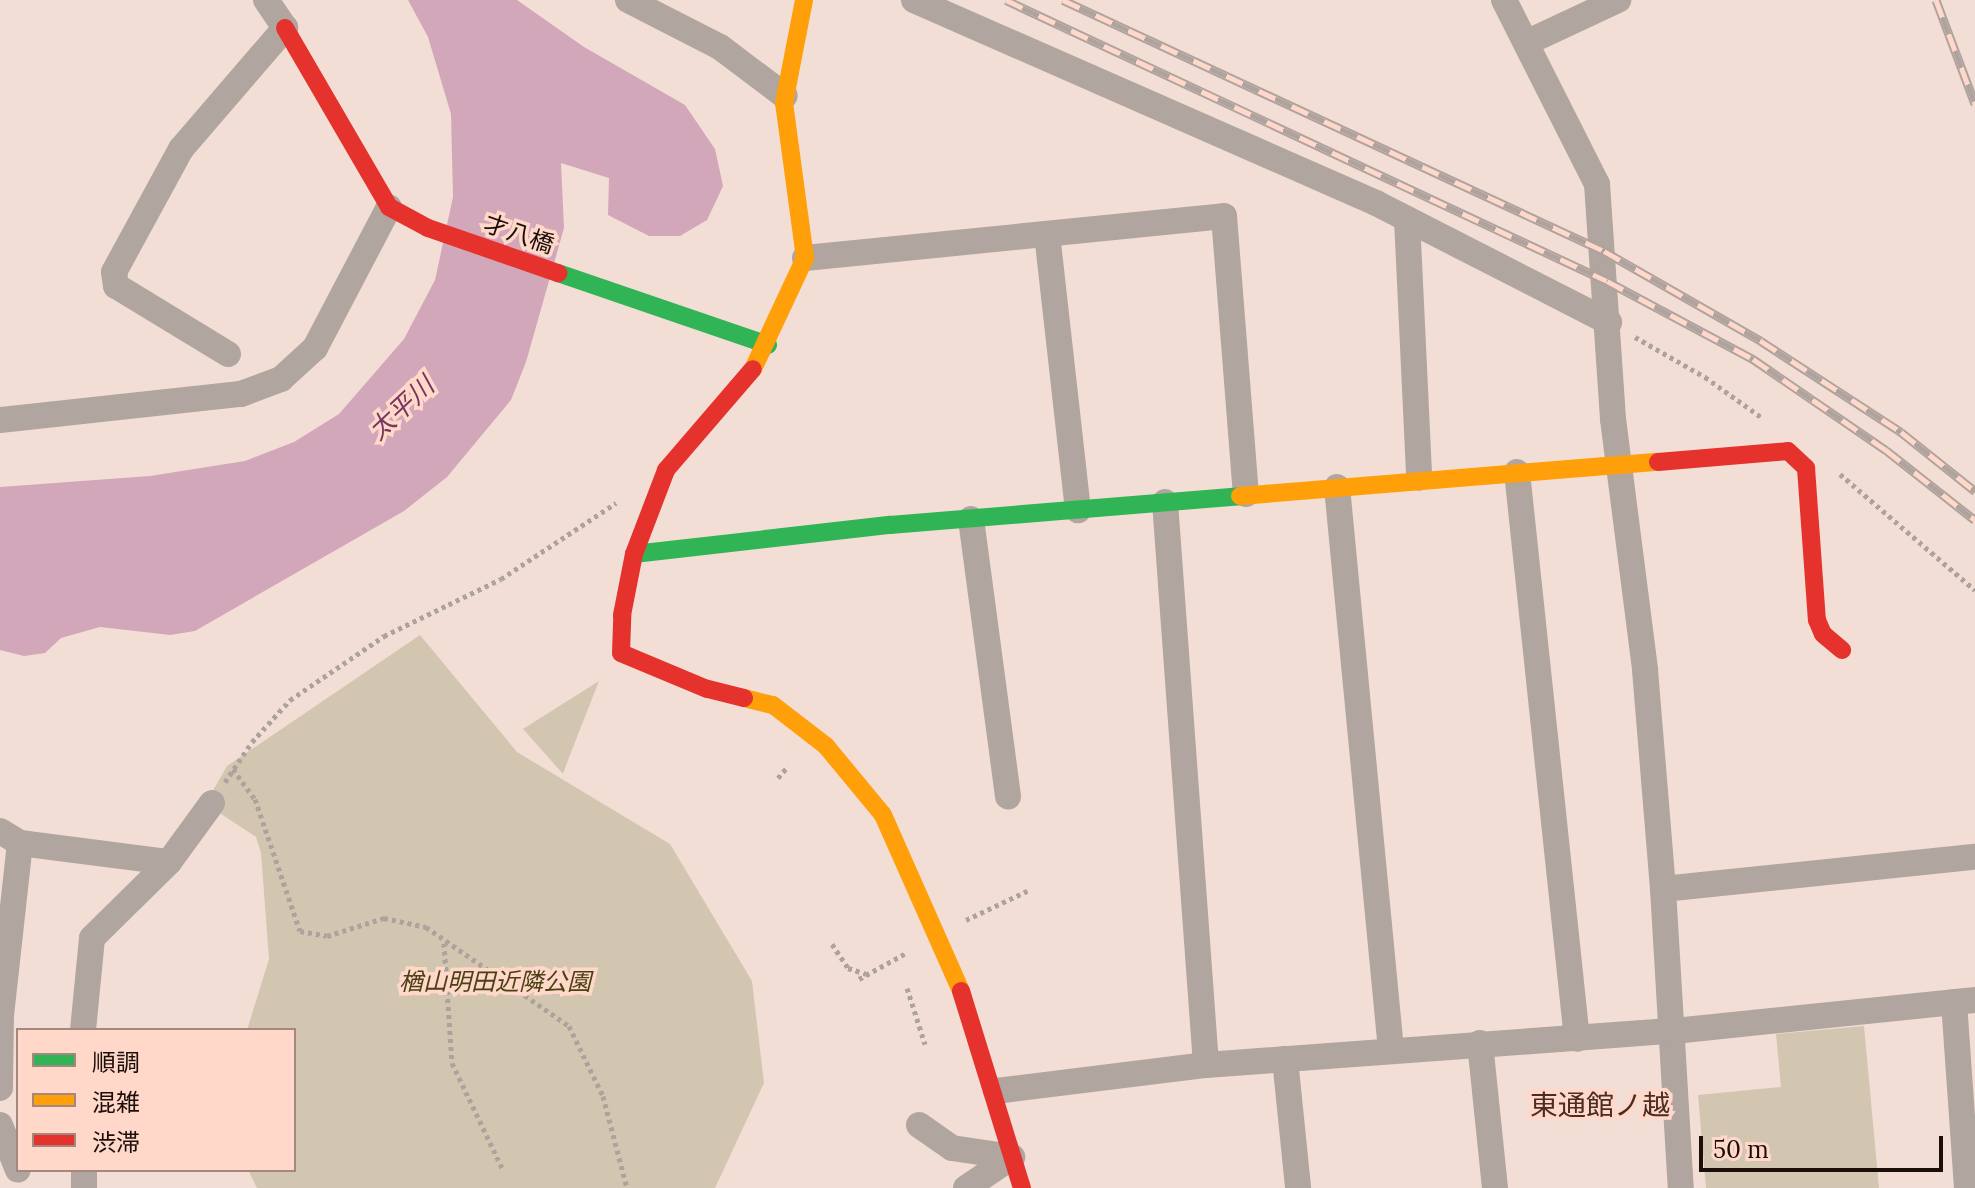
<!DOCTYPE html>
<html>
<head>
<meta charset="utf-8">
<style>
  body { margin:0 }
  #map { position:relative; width:1975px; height:1188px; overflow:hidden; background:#f3ded6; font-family:Lora,"Noto Sans JP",serif }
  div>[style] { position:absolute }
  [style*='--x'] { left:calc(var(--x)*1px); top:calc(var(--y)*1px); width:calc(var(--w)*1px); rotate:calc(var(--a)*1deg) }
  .green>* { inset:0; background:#d3c6b1 }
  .water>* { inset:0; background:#d1a7b9 }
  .path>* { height:5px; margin-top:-2.5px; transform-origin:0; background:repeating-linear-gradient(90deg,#ada29c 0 4px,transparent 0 8px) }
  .street>* { height:26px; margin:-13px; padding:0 13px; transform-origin:13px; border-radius:13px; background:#b0a69f }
  .fast>* { height:18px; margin:-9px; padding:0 9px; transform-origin:9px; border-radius:9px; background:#30b455 }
  .slow>* { height:18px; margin:-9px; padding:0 9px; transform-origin:9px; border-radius:9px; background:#ff9f0a }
  .jam>* { height:18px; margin:-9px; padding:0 9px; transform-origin:9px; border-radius:9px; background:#e5322d }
  .rail>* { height:9px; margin-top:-4.5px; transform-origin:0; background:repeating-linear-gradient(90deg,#ffd8ca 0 18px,#b0a39e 0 36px); box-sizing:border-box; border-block:2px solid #b0a39e }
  span { translate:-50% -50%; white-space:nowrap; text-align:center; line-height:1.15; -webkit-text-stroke:7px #ffd8ca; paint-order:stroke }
  .street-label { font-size:24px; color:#1c0f0a }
  .park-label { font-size:24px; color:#4a4014; font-style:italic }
  .water-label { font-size:26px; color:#77365f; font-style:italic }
  .quarter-label { font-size:28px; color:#4a2c22 }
  .legend { position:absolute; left:16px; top:1028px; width:280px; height:144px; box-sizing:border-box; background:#ffd8ca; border:2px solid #a4887d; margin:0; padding:10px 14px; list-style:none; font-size:24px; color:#1c0f0a }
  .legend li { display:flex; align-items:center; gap:16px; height:40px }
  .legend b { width:40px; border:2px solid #a4887d }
  .scale { position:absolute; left:1699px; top:1136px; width:244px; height:36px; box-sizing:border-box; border:4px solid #1c0f0a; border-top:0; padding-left:10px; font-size:24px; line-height:28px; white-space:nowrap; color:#1c0f0a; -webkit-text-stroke:6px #ffd8ca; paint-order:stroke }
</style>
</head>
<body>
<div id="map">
  <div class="green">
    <i style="clip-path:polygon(420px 635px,517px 752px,670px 844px,752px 981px,764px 1083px,715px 1188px,257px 1188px,248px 1170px,294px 1170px,294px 1030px,247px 1030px,269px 959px,261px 853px,256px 837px,209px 806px,211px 794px,227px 766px)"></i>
    <i style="clip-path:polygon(599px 681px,568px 760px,563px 774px,523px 729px)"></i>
    <i style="clip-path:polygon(1864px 1026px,1879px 1188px,1706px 1188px,1698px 1095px,1781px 1087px,1776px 1034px)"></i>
  </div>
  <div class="water">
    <i style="clip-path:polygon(408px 0,517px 0,584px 47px,685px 105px,715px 149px,723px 186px,707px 220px,680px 236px,649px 236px,608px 215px,609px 178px,561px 163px,564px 228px,526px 362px,511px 400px,447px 477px,404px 511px,195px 631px,170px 635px,100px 627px,61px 638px,45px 653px,24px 656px,0 650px,0 487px,150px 476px,245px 461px,294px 442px,339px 414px,404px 339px,435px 280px,453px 197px,451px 114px,428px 37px)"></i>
  </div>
  <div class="path">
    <i style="--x:1635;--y:337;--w:81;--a:29.7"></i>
    <i style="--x:1705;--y:377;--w:69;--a:35.5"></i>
    <i style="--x:1840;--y:474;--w:178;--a:40.7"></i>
    <i style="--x:233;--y:769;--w:37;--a:54"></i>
    <i style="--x:255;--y:799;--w:139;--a:71.2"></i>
    <i style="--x:300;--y:931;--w:27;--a:10"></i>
    <i style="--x:327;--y:936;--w:60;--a:-17.5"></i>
    <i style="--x:384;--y:918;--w:43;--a:12.1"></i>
    <i style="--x:426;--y:927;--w:174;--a:34.7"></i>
    <i style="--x:569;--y:1026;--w:78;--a:64.1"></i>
    <i style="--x:603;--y:1096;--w:95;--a:75.4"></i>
    <i style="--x:778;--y:778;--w:16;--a:-50"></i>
    <i style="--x:225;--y:782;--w:48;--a:-56"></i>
    <i style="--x:252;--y:742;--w:57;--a:-47.9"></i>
    <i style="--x:290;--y:700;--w:114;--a:-34.2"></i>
    <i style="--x:384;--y:636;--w:130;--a:-26"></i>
    <i style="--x:501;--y:579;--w:138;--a:-33.5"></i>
    <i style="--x:966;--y:920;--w:68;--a:-25.4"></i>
    <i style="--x:444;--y:943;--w:120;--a:86.2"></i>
    <i style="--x:452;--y:1063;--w:119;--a:64.5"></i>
    <i style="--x:832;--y:944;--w:29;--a:56"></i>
    <i style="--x:848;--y:968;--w:19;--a:18"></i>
    <i style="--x:859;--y:979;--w:56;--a:-28.9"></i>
    <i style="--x:907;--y:988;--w:59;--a:72.2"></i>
  </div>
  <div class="street">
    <i style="--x:628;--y:0;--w:103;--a:27.1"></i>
    <i style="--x:720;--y:47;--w:81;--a:37"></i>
    <i style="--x:914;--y:0;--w:505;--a:23.72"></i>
    <i style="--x:1376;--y:203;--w:262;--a:27.1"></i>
    <i style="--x:1504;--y:0;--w:206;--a:63.2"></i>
    <i style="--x:1597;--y:184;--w:236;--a:86.1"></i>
    <i style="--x:1613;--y:419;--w:253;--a:82.7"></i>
    <i style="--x:1645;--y:670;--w:220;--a:85.3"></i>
    <i style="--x:1663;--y:889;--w:300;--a:86.6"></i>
    <i style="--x:1526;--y:43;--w:102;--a:-25.1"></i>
    <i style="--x:1407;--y:219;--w:259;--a:87.3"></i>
    <i style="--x:1047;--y:234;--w:278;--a:83.6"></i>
    <i style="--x:805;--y:258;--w:421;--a:-5.7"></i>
    <i style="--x:1224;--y:216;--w:279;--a:85.5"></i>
    <i style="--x:228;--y:354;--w:131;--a:-148.7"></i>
    <i style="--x:116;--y:286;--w:14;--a:-98"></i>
    <i style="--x:114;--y:272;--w:140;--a:-61.4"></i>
    <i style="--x:181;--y:149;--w:160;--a:-49.3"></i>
    <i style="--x:285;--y:28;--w:34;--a:-124"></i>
    <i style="--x:0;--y:420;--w:242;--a:-6.2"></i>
    <i style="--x:241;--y:394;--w:43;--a:-20.6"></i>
    <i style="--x:281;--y:379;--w:46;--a:-42.4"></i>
    <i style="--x:315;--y:348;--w:159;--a:-62.3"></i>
    <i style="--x:1517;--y:472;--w:570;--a:83.96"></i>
    <i style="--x:1337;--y:487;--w:566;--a:84.52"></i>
    <i style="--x:1165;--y:502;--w:564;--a:85.83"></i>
    <i style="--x:971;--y:519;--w:280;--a:82.4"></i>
    <i style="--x:0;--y:831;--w:23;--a:31"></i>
    <i style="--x:20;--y:843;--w:172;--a:96.3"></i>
    <i style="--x:1;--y:1014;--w:74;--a:90.8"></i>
    <i style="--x:20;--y:843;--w:150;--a:7.3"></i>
    <i style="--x:1663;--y:889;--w:314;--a:-5.9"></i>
    <i style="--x:1954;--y:1002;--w:186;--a:86"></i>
    <i style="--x:83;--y:1030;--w:92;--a:-84.4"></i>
    <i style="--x:92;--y:938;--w:108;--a:-44.6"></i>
    <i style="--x:169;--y:862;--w:73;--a:-53.9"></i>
    <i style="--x:1480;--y:1043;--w:146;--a:84.1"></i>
    <i style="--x:1285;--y:1059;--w:130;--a:84.2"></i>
    <i style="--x:996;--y:1091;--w:212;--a:-7.1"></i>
    <i style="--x:1206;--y:1065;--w:469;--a:-4.2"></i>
    <i style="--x:1674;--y:1031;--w:303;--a:-5.9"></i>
    <i style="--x:0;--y:1125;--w:48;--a:68.2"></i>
    <i style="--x:919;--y:1125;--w:40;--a:34.9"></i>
    <i style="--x:952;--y:1148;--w:61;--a:8.5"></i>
    <i style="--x:84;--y:1170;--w:18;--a:90"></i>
    <i style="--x:966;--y:1188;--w:55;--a:-34"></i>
  </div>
  <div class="fast">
    <i style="--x:558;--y:273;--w:222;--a:18.9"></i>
    <i style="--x:634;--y:554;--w:258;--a:-6.5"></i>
    <i style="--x:890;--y:525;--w:351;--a:-4.7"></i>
  </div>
  <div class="slow">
    <i style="--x:753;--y:369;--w:123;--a:-64.9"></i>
    <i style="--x:805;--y:258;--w:156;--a:-97.7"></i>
    <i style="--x:784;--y:103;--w:105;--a:-79"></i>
    <i style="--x:1240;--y:496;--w:419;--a:-4.7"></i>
    <i style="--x:744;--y:698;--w:30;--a:14"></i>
    <i style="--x:773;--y:705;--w:67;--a:37.7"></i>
    <i style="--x:826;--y:746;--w:89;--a:50.4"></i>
    <i style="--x:883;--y:815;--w:193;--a:66.1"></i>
  </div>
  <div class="jam">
    <i style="--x:285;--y:28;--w:207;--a:59.8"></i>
    <i style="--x:389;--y:207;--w:44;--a:28.3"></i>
    <i style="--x:428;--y:228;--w:138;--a:19.1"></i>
    <i style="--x:1658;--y:462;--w:130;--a:-4.8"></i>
    <i style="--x:1788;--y:451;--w:25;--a:43"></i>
    <i style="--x:1806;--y:468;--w:152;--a:85.9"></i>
    <i style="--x:1817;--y:620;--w:15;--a:67"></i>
    <i style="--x:1823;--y:634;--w:25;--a:40"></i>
    <i style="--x:744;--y:698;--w:38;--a:-166"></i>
    <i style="--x:707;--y:689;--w:93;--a:-157.3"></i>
    <i style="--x:621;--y:653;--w:38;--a:-88"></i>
    <i style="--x:622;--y:615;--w:62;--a:-78.9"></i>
    <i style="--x:634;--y:554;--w:90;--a:-69.1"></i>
    <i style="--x:666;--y:470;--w:133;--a:-49.3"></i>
    <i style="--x:961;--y:991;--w:206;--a:72.8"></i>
  </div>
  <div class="rail">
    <i style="--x:1006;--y:0;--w:663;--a:25.06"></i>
    <i style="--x:1607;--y:281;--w:166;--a:28.1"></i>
    <i style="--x:1753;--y:359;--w:161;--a:34.4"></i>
    <i style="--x:1886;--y:450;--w:113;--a:38.2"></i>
    <i style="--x:1063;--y:0;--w:596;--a:24.89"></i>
    <i style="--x:1604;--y:251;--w:181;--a:29.8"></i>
    <i style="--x:1761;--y:341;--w:167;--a:33"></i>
    <i style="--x:1901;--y:432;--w:95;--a:38.6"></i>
    <i style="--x:1936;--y:0;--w:111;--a:69.4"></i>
  </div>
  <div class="street-label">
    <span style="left:519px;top:234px;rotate:19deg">才八橋</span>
  </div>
  <div class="park-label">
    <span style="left:495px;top:982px">楢山明田近隣公園</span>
  </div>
  <div class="water-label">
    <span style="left:401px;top:408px;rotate:-43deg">太平川</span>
  </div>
  <div class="quarter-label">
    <span style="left:1600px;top:1105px">東通館ノ越</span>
  </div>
  <ul class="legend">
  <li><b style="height:10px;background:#30b455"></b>順調</li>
  <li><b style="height:10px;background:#ff9f0a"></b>混雑</li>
  <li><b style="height:10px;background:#e5322d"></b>渋滞</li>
  </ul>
  <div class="scale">50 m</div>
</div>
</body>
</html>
